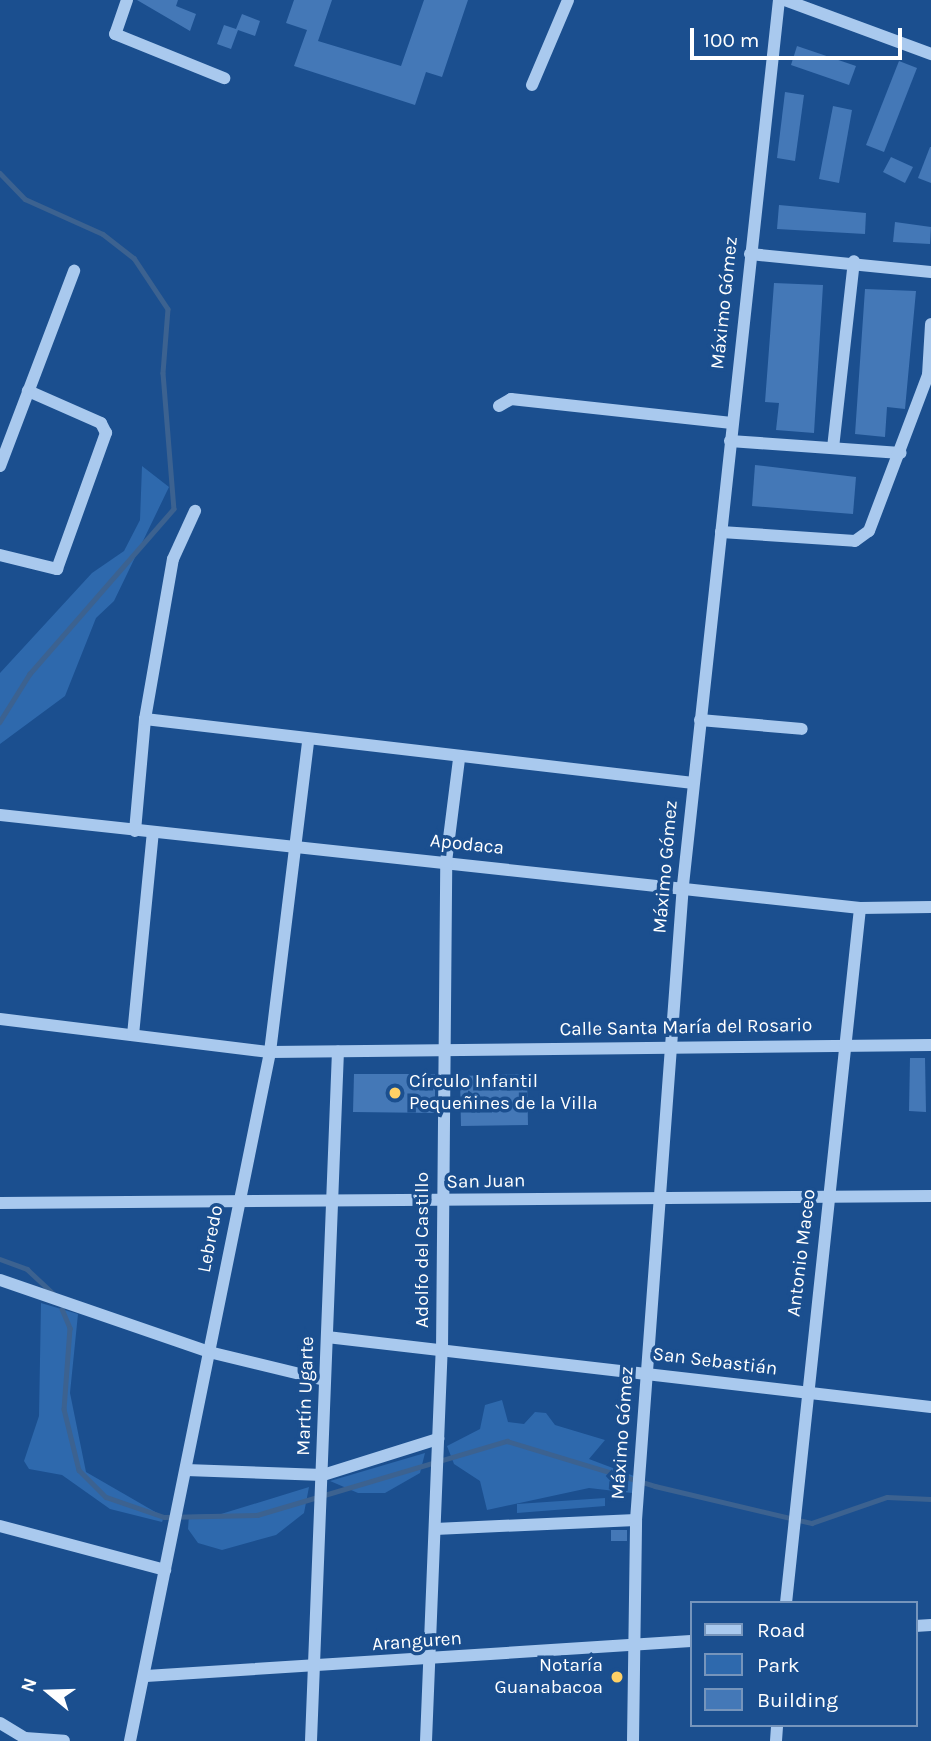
<!DOCTYPE html>
<html>
<head>
<meta charset="utf-8">
<style>
  body { margin:0 }
  #map { position:relative; width:931px; height:1741px; overflow:hidden; background:#1b4f8f; font-family:Karla,sans-serif }
  div>[style] { position:absolute }
  [style*='--x'] { left:calc(var(--x)*1px); top:calc(var(--y)*1px); width:calc(var(--w)*1px); rotate:calc(var(--a)*1deg) }
  .green>* { inset:0; background:#2e69ad }
  .stream>* { height:4.5px; margin:-2.25px; padding:0 2.25px; transform-origin:2.25px; border-radius:2.25px; background:#3c6290 }
  .building>* { inset:0; background:#4478b7 }
  .minor>* { height:12px; margin:-6px; padding:0 6px; transform-origin:6px; border-radius:6px; background:#a9c9ee }
  .dots>* { width:19px; height:19px; translate:-50% -50%; box-sizing:border-box; border:4px solid #1b4f8f; border-radius:50% }
  span { translate:-50% -50%; white-space:nowrap; text-align:center; line-height:1.15; -webkit-text-stroke:7px #1b4f8f; paint-order:stroke }
  .street-label { font-size:19px; color:#fff }
  .poi-label { font-size:19px; color:#fff }
  .left { translate:0 -50%; text-align:left }
  .right { translate:-100% -50%; text-align:right }
  .legend { position:absolute; left:690px; top:1601px; width:228px; height:126px; box-sizing:border-box; background:#1b4f8f; border:2px solid #7695bc; margin:0; padding:9px 12px; list-style:none; font-size:21px; color:#fff }
  .legend li { display:flex; align-items:center; gap:14px; height:35px }
  .legend b { width:35px; border:2px solid #7695bc }
  .north { position:absolute; left:14px; top:1657px; width:70px; height:70px; -webkit-text-stroke:5px #1b4f8f; paint-order:stroke; rotate:289deg; font-size:19px; font-weight:700; line-height:28px; text-align:center; color:#fff }
  .north::after { content:''; display:block; margin:auto; width:24px; height:32px; background:#fff; clip-path:polygon(50% 0,100% 100%,50% 72%,0 100%) }
  .scale { position:absolute; left:690px; top:28px; width:212px; height:32px; box-sizing:border-box; border:4px solid #fff; border-top:0; padding-left:9px; font-size:21px; line-height:24px; white-space:nowrap; color:#fff; -webkit-text-stroke:5px #1b4f8f; paint-order:stroke }
</style>
</head>
<body>
<div id="map">
  <div class="green">
    <i style="clip-path:polygon(142px 466px,169px 487px,114px 601px,96px 618px,65px 696px,0 744px,0 673px,92px 573px,124px 551px,140px 520px)"></i>
    <i style="clip-path:polygon(41px 1303px,78px 1314px,70px 1393px,86px 1472px,164px 1517px,162px 1522px,110px 1509px,62px 1475px,29px 1469px,24px 1461px,39px 1416px)"></i>
    <i style="clip-path:polygon(502px 1400px,508px 1422px,524px 1424px,535px 1412px,546px 1413px,555px 1425px,605px 1440px,589px 1459px,634px 1476px,632px 1493px,589px 1488px,487px 1510px,480px 1481px,454px 1464px,447px 1446px,480px 1429px,485px 1405px)"></i>
    <i style="clip-path:polygon(425px 1453px,420px 1473px,385px 1493px,358px 1493px,330px 1481px)"></i>
    <i style="clip-path:polygon(309px 1487px,304px 1513px,276px 1535px,222px 1550px,198px 1543px,188px 1529px,189px 1515px,221px 1514px)"></i>
    <i style="clip-path:polygon(605px 1498px,605px 1506px,517px 1513px,517px 1504px)"></i>
  </div>
  <div class="stream">
    <i style="--x:0;--y:173;--w:36;--a:46"></i>
    <i style="--x:25;--y:199;--w:85;--a:24.2"></i>
    <i style="--x:103;--y:234;--w:39;--a:38"></i>
    <i style="--x:134;--y:258;--w:61;--a:56.3"></i>
    <i style="--x:168;--y:309;--w:64;--a:94.5"></i>
    <i style="--x:163;--y:373;--w:136;--a:85.4"></i>
    <i style="--x:174;--y:509;--w:219;--a:131.1"></i>
    <i style="--x:30;--y:674;--w:57;--a:122"></i>
    <i style="--x:0;--y:1259;--w:29;--a:20"></i>
    <i style="--x:27;--y:1269;--w:37;--a:43"></i>
    <i style="--x:62;--y:1309;--w:21;--a:67"></i>
    <i style="--x:70;--y:1328;--w:81;--a:94.2"></i>
    <i style="--x:64;--y:1409;--w:63;--a:76.2"></i>
    <i style="--x:79;--y:1470;--w:38;--a:45"></i>
    <i style="--x:106;--y:1497;--w:61;--a:19"></i>
    <i style="--x:164;--y:1517;--w:93;--a:-1.2"></i>
    <i style="--x:257;--y:1515;--w:261;--a:-16.5"></i>
    <i style="--x:507;--y:1441;--w:155;--a:16.9"></i>
    <i style="--x:655;--y:1486;--w:161;--a:13.3"></i>
    <i style="--x:812;--y:1523;--w:79;--a:-19.1"></i>
    <i style="--x:887;--y:1497;--w:44;--a:2.6"></i>
  </div>
  <div class="building">
    <i style="clip-path:polygon(137px 0,178px 0,176px 6px,196px 14px,190px 31px)"></i>
    <i style="clip-path:polygon(294px 0,332px 0,318px 41px,401px 66px,424px 0,468px 0,442px 77px,426px 72px,415px 105px,294px 66px,307px 30px,286px 23px)"></i>
    <i style="clip-path:polygon(242px 14px,260px 21px,255px 36px,238px 30px,231px 49px,217px 44px,224px 25px,236px 29px)"></i>
    <i style="clip-path:polygon(797px 46px,856px 66px,849px 85px,791px 65px)"></i>
    <i style="clip-path:polygon(899px 61px,917px 68px,884px 152px,866px 145px)"></i>
    <i style="clip-path:polygon(785px 92px,804px 95px,795px 161px,777px 158px)"></i>
    <i style="clip-path:polygon(833px 106px,852px 110px,839px 183px,819px 179px)"></i>
    <i style="clip-path:polygon(930px 147px,931px 147px,931px 183px,918px 178px)"></i>
    <i style="clip-path:polygon(891px 157px,913px 167px,905px 183px,883px 172px)"></i>
    <i style="clip-path:polygon(779px 205px,866px 213px,865px 234px,777px 229px)"></i>
    <i style="clip-path:polygon(895px 222px,931px 227px,930px 244px,893px 242px)"></i>
    <i style="clip-path:polygon(774px 283px,823px 285px,814px 433px,776px 430px,779px 403px,765px 402px)"></i>
    <i style="clip-path:polygon(865px 289px,916px 291px,905px 409px,887px 407px,885px 437px,855px 434px)"></i>
    <i style="clip-path:polygon(755px 465px,856px 477px,853px 514px,752px 506px)"></i>
    <i style="clip-path:polygon(910px 1058px,925px 1058px,926px 1112px,909px 1111px)"></i>
    <i style="clip-path:polygon(354px 1074px,435px 1074px,435px 1113px,353px 1112px)"></i>
    <i style="clip-path:polygon(527px 1074px,528px 1125px,461px 1126px,460px 1076px)"></i>
    <i style="clip-path:polygon(611px 1530px,627px 1530px,627px 1541px,611px 1541px)"></i>
  </div>
  <div class="minor">
    <i style="--x:127;--y:0;--w:36;--a:109"></i>
    <i style="--x:115;--y:34;--w:118;--a:22"></i>
    <i style="--x:785;--y:0;--w:156;--a:20.3"></i>
    <i style="--x:532;--y:85;--w:92;--a:-67"></i>
    <i style="--x:750;--y:254;--w:182;--a:5.7"></i>
    <i style="--x:499;--y:406;--w:14;--a:-30"></i>
    <i style="--x:511;--y:399;--w:222;--a:6.2"></i>
    <i style="--x:730;--y:441;--w:171;--a:4"></i>
    <i style="--x:833;--y:448;--w:188;--a:-83.6"></i>
    <i style="--x:0;--y:466;--w:209;--a:-69.2"></i>
    <i style="--x:721;--y:532;--w:134;--a:3.8"></i>
    <i style="--x:855;--y:541;--w:17;--a:-36"></i>
    <i style="--x:869;--y:531;--w:167;--a:-69.3"></i>
    <i style="--x:928;--y:375;--w:51;--a:-86.6"></i>
    <i style="--x:0;--y:555;--w:59;--a:13.8"></i>
    <i style="--x:57;--y:569;--w:145;--a:-70.2"></i>
    <i style="--x:106;--y:433;--w:11;--a:-117"></i>
    <i style="--x:101;--y:423;--w:80;--a:-156.3"></i>
    <i style="--x:145;--y:719;--w:552;--a:6.66"></i>
    <i style="--x:700;--y:720;--w:102;--a:5"></i>
    <i style="--x:0;--y:815;--w:865;--a:6.17"></i>
    <i style="--x:860;--y:908;--w:71;--a:-0.8"></i>
    <i style="--x:135;--y:831;--w:112;--a:-84.9"></i>
    <i style="--x:145;--y:719;--w:162;--a:-80.1"></i>
    <i style="--x:173;--y:559;--w:53;--a:-65.4"></i>
    <i style="--x:0;--y:1019;--w:272;--a:7"></i>
    <i style="--x:270;--y:1052;--w:661;--a:-0.61"></i>
    <i style="--x:133;--y:1035;--w:204;--a:-84.4"></i>
    <i style="--x:0;--y:1203;--w:931;--a:-0.43"></i>
    <i style="--x:0;--y:1280;--w:221;--a:19"></i>
    <i style="--x:209;--y:1352;--w:119;--a:13.6"></i>
    <i style="--x:327;--y:1337;--w:608;--a:6.61"></i>
    <i style="--x:186;--y:1470;--w:137;--a:2.1"></i>
    <i style="--x:323;--y:1475;--w:121;--a:-17.4"></i>
    <i style="--x:0;--y:1526;--w:171;--a:14.9"></i>
    <i style="--x:435;--y:1529;--w:201;--a:-2.6"></i>
    <i style="--x:786;--y:1603;--w:699;--a:-83.92"></i>
    <i style="--x:915;--y:1626;--w:16;--a:-4"></i>
    <i style="--x:146;--y:1676;--w:546;--a:-3.67"></i>
    <i style="--x:0;--y:1723;--w:35;--a:31"></i>
    <i style="--x:25;--y:1738;--w:39;--a:4"></i>
    <i style="--x:130;--y:1741;--w:703;--a:-78.51"></i>
    <i style="--x:270;--y:1052;--w:312;--a:-83"></i>
    <i style="--x:311;--y:1741;--w:690;--a:-87.76"></i>
    <i style="--x:426;--y:1741;--w:390;--a:-87.7"></i>
    <i style="--x:442;--y:1351;--w:489;--a:-89.5"></i>
    <i style="--x:446;--y:862;--w:104;--a:-82.8"></i>
    <i style="--x:633;--y:1741;--w:221;--a:-89.2"></i>
    <i style="--x:636;--y:1520;--w:637;--a:-85.77"></i>
    <i style="--x:683;--y:885;--w:890;--a:-83.81"></i>
    <i style="--x:776;--y:1741;--w:16;--a:-86"></i>
  </div>
  <div class="dots">
    <i style="left:395px;top:1093px;background:#ffd166"></i>
    <i style="left:617px;top:1677px;background:#ffd166"></i>
  </div>
  <div class="street-label">
    <span style="left:725px;top:303px;rotate:-84deg">Máximo Gómez</span>
    <span style="left:467px;top:845px;rotate:6deg">Apodaca</span>
    <span style="left:666px;top:867px;rotate:-85deg">Máximo Gómez</span>
    <span style="left:686px;top:1028px;rotate:-1deg">Calle Santa María del Rosario</span>
    <span style="left:486px;top:1182px;rotate:-1deg">San Juan</span>
    <span style="left:211px;top:1239px;rotate:-79deg">Lebredo</span>
    <span style="left:423px;top:1250px;rotate:-90deg">Adolfo del Castillo</span>
    <span style="left:802px;top:1253px;rotate:-83deg">Antonio Maceo</span>
    <span style="left:715px;top:1362px;rotate:7deg">San Sebastián</span>
    <span style="left:306px;top:1396px;rotate:-88deg">Martín Ugarte</span>
    <span style="left:623px;top:1433px;rotate:-86deg">Máximo Gómez</span>
    <span style="left:417px;top:1642px;rotate:-4deg">Aranguren</span>
  </div>
  <div class="poi-label">
    <span class="left" style="left:409px;top:1093px">Círculo Infantil<br>Pequeñines de la Villa</span>
    <span class="right" style="left:603px;top:1677px">Notaría<br>Guanabacoa</span>
  </div>
  <ul class="legend">
  <li><b style="height:9px;background:#a9c9ee"></b>Road</li>
  <li><b style="height:19px;background:#2e69ad"></b>Park</li>
  <li><b style="height:19px;background:#4478b7"></b>Building</li>
  </ul>
  <div class="north">N</div>
  <div class="scale">100 m</div>
</div>
</body>
</html>
